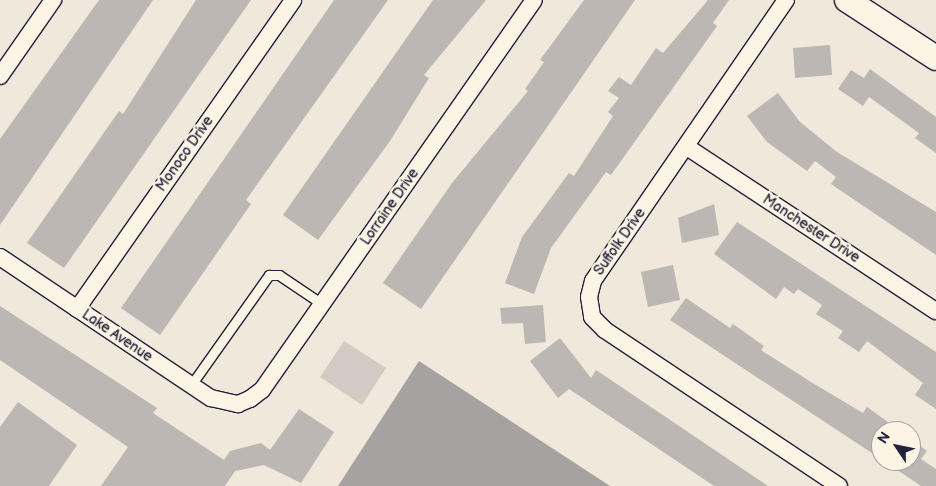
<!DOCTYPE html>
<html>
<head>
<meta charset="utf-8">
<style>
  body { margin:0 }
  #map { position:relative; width:936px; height:486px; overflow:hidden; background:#efe8db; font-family:"Balsamiq Sans",sans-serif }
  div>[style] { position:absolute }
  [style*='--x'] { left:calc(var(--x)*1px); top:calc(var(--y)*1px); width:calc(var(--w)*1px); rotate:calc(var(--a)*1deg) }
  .green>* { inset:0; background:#d1cbc3 }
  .water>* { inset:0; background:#a6a2a2 }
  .building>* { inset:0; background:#bcb7b3 }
  .roads { filter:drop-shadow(1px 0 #22223b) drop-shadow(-1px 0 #22223b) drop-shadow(0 1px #22223b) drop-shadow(0 -1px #22223b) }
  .lane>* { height:9px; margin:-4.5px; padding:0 4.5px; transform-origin:4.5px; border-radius:4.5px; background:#fcf5e5 }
  .street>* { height:16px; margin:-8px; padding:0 8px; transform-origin:8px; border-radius:8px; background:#fcf5e5 }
  .secondary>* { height:24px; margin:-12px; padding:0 12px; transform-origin:12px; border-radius:12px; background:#fcf5e5 }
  span { translate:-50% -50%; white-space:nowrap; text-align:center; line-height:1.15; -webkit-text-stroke:5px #fcf5e5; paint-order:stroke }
  .street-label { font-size:14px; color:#22223b }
  .north { position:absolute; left:871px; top:421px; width:50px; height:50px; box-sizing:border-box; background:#fcf5e5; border:1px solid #a5a1a1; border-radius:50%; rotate:304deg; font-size:14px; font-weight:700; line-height:20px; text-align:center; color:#22223b }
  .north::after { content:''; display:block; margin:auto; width:18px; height:22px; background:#22223b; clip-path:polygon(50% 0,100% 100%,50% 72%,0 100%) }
</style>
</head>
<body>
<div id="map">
  <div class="green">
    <i style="clip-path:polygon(344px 341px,386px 368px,362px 405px,320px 377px)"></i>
  </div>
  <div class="water">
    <i style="clip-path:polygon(419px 361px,610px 486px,338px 486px)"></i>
  </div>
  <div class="building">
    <i style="clip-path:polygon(99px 0,153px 0,0 225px,0 139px)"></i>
    <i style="clip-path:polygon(196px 0,251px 0,64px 268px,27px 243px,119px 111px,123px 114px)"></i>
    <i style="clip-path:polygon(334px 0,388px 0,246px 200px,251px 204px,160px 335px,121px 308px)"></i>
    <i style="clip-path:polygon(433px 0,486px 0,424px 75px,429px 78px,390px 141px,318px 240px,283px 215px)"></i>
    <i style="clip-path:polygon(584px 0,635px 0,421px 309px,383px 283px,452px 183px,528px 91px,525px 89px,544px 62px,540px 60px)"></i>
    <i style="clip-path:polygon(708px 0,729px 0,713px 23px,717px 26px,611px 175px,606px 172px,551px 248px,534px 294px,505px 283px,522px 237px,569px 173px,574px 176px,613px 116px,608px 112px,619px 98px,608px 91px,619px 77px,631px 85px,656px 48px,663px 53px)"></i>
    <i style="clip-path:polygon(830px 45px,832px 75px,795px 78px,793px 48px)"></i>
    <i style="clip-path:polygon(870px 69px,936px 117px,936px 153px,915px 138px,919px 133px,869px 97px,863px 106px,838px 89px,851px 70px,864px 78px)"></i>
    <i style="clip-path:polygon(778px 93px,800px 122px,837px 152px,936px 212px,936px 255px,831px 184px,836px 177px,815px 161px,807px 171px,767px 142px,747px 116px)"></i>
    <i style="clip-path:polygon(714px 204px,719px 235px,682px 243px,678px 218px)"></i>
    <i style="clip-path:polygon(737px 222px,936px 352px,936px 409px,915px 395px,923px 383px,867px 341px,859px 352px,838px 338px,843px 331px,816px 314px,822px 305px,798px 289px,794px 294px,784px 287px,776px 299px,714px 254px)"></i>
    <i style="clip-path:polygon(673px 265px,680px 300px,648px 307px,641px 272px)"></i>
    <i style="clip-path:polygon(686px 298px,730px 328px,733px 324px,764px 346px,761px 350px,811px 382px,863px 413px,867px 407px,888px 422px,881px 431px,881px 459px,670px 320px)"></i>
    <i style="clip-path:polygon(543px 305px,546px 342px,525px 344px,523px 323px,502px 324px,500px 308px)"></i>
    <i style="clip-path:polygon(0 306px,157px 408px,153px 413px,224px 460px,230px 451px,261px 443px,270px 450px,299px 409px,334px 432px,301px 483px,264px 465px,235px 471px,225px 486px,101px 486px,128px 447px,0 360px)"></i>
    <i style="clip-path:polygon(560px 338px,591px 378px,596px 370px,768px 486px,714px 486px,569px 389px,558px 398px,530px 361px)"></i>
    <i style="clip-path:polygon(18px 402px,77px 445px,49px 486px,0 486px,0 427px)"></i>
    <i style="clip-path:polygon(911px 439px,927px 451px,921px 459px,936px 469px,936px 486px,921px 486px,884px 461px,911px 461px)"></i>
  </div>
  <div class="roads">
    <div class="lane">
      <i style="--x:191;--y:385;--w:135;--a:-54.7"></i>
      <i style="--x:269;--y:275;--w:10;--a:0"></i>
      <i style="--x:279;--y:275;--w:52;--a:34"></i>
    </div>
    <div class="street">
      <i style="--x:786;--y:0;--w:341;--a:124.5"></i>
      <i style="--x:593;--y:281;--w:16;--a:104"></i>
      <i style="--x:589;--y:297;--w:20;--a:81"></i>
      <i style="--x:592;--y:317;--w:18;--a:45"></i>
      <i style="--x:605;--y:330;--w:281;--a:33.7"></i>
      <i style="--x:0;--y:76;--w:93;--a:-55.1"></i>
      <i style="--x:687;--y:147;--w:298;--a:33.4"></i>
      <i style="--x:0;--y:257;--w:254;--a:33.8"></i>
      <i style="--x:211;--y:398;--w:28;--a:13"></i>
      <i style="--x:238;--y:404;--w:13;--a:-23"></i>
      <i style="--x:250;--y:399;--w:15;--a:-37"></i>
      <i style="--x:262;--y:390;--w:475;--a:-55.1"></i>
      <i style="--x:77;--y:309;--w:377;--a:-55"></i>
    </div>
    <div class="secondary">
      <i style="--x:847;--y:0;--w:106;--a:33.1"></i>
    </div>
  </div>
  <div class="street-label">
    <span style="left:185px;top:154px;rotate:-55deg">Monoco Drive</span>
    <span style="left:390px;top:207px;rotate:-55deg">Lorraine Drive</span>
    <span style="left:811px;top:229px;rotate:33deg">Manchester Drive</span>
    <span style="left:620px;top:242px;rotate:-55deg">Suffolk Drive</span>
    <span style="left:117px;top:336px;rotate:34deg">Lake Avenue</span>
  </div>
  <div class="north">N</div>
</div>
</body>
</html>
